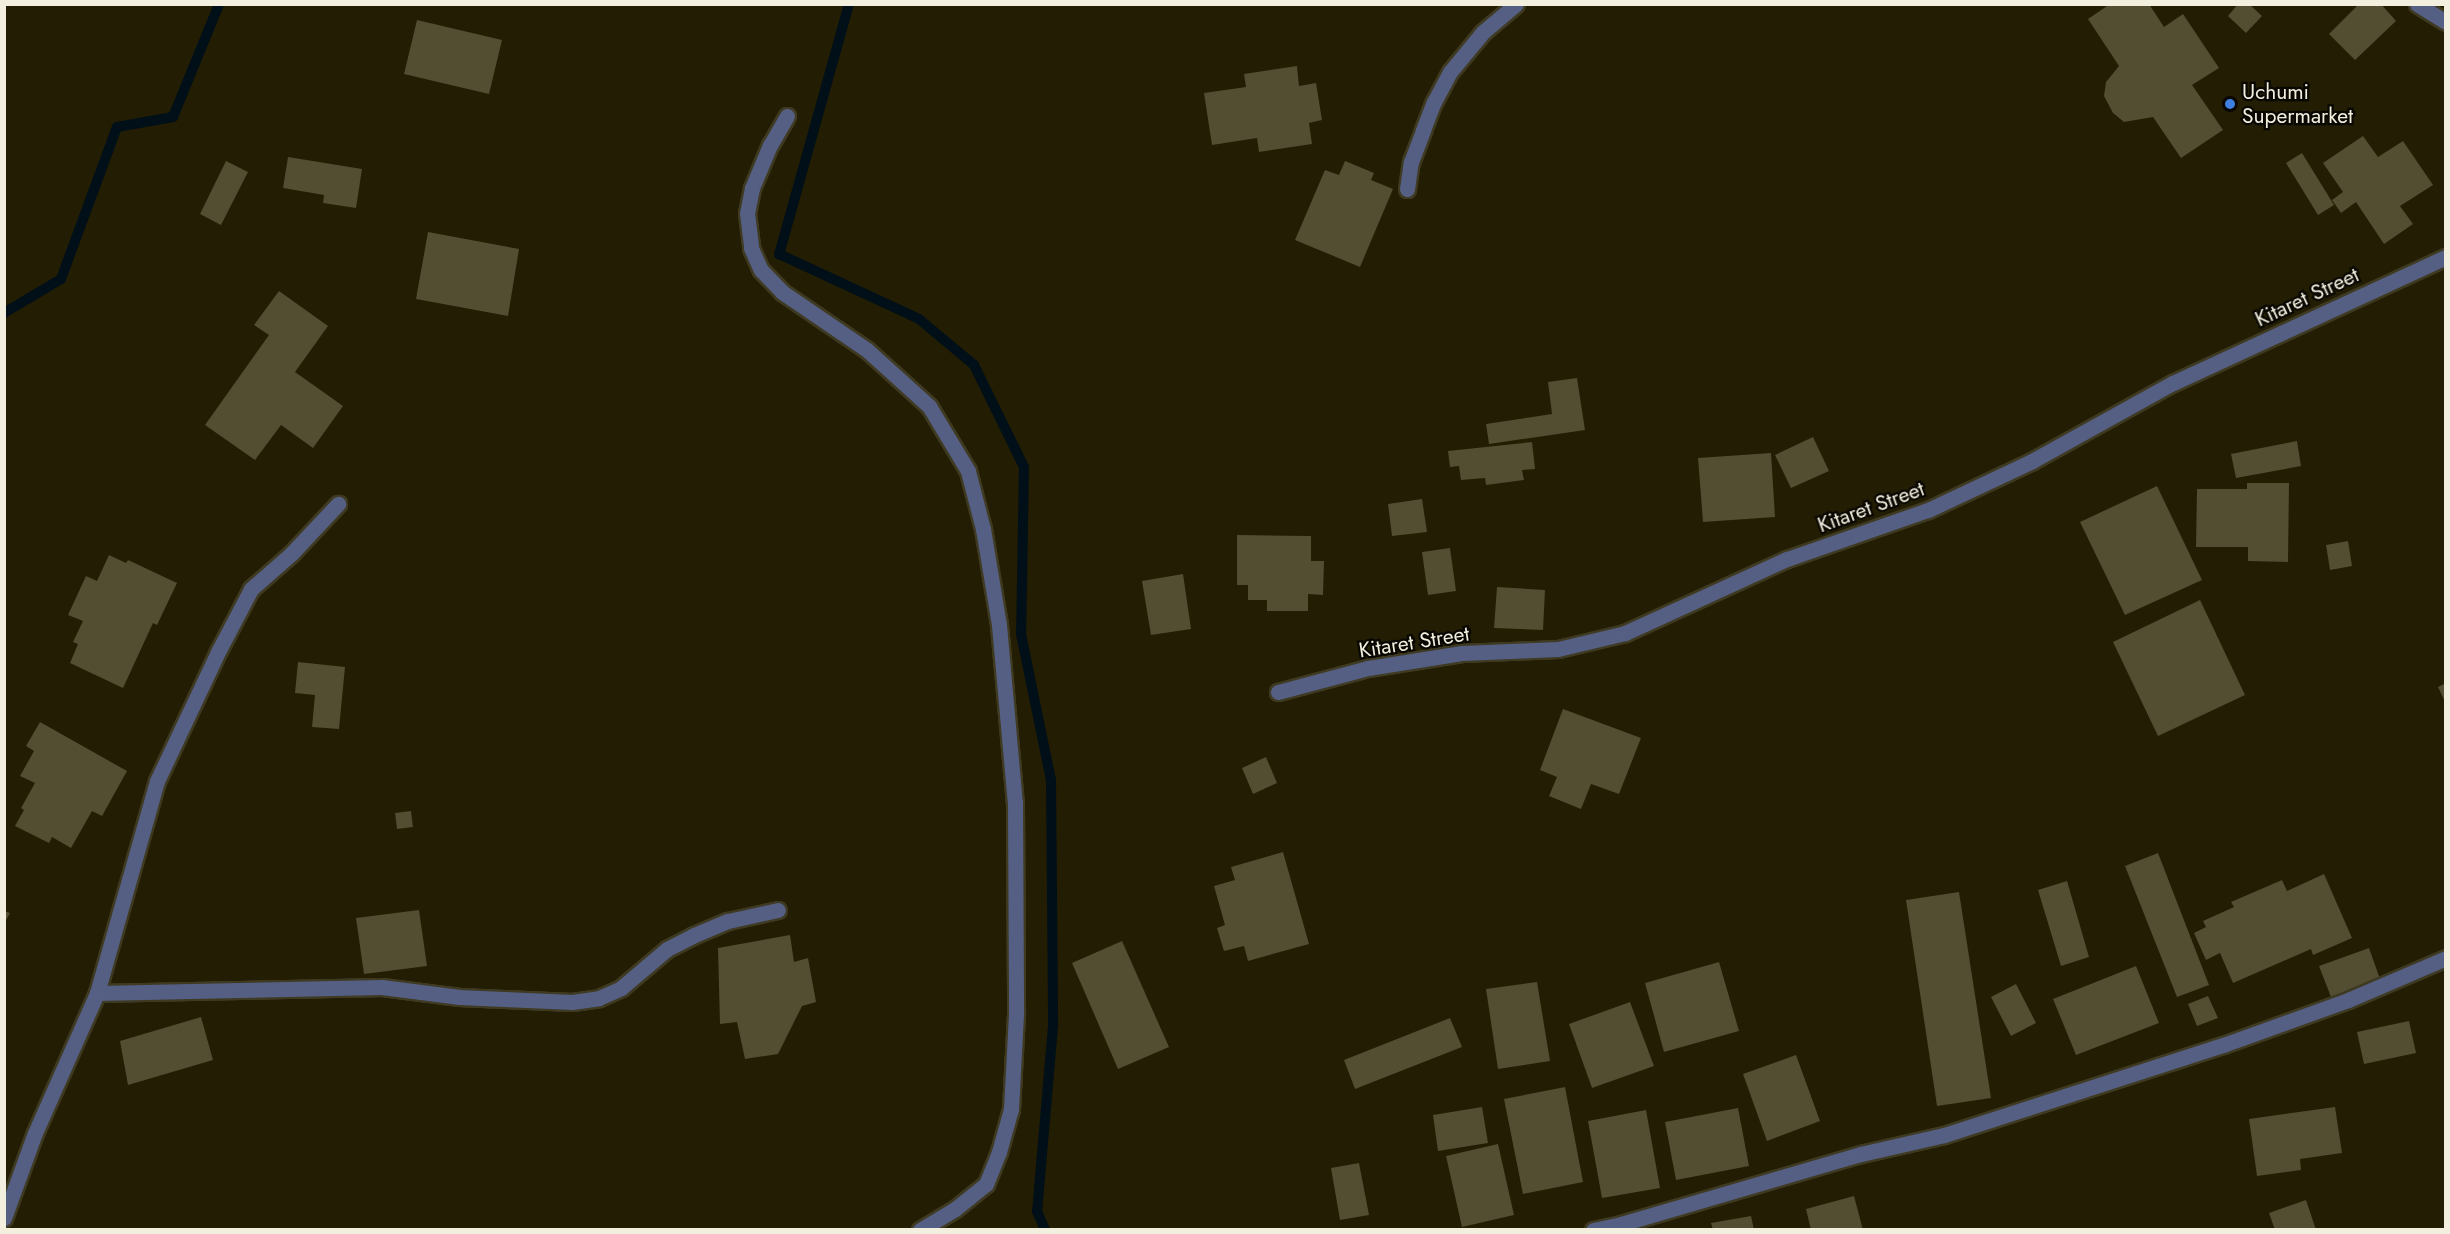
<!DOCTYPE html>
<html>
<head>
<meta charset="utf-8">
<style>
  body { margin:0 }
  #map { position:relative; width:2450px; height:1234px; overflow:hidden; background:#221d03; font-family:Jost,sans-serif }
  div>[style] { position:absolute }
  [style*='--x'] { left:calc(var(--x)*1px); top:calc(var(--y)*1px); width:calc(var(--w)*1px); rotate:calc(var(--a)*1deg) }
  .stream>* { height:10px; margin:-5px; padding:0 5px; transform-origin:5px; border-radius:5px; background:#010f18 }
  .building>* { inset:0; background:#534d32 }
  .roads { filter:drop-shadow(2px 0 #3f3a22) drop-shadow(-2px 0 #3f3a22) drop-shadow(0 2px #3f3a22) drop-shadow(0 -2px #3f3a22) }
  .minor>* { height:15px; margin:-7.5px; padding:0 7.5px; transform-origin:7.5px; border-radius:7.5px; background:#555f84 }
  .dots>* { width:16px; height:16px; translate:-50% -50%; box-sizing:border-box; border:3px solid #090701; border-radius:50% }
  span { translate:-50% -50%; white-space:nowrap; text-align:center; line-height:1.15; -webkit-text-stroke:4.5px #090701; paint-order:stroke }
  .poi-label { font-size:21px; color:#f2efdf }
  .left { translate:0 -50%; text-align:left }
  .street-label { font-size:21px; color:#f2efdf }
  .frame { position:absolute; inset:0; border:6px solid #f2efdf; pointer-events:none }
</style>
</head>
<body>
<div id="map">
  <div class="stream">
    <i style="--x:849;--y:4;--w:260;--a:105.6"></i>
    <i style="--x:779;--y:254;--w:154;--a:24.9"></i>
    <i style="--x:919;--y:319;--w:72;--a:39.9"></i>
    <i style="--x:974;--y:365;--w:114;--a:63.9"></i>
    <i style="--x:1024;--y:467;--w:167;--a:91"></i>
    <i style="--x:1021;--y:634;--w:149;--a:78.4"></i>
    <i style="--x:1051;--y:780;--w:246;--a:89.5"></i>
    <i style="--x:1053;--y:1026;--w:186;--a:94.9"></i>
    <i style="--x:1037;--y:1211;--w:21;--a:67"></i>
    <i style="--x:4;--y:313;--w:66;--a:-30.8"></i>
    <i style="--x:61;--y:279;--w:162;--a:-69.8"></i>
    <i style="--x:117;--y:127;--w:57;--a:-10.1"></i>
    <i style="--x:173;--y:117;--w:122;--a:-67.8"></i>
  </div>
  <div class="building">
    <i style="clip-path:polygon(2110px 4px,2149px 4px,2164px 27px,2183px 14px,2219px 68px,2192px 85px,2223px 130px,2181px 158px,2153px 117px,2124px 122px,2113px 113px,2104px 96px,2106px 82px,2119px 66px,2088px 19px)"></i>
    <i style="clip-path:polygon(2238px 4px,2249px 4px,2262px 16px,2246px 33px,2228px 16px)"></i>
    <i style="clip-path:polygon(2359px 4px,2381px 4px,2396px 21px,2355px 60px,2329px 34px)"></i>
    <i style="clip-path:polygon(417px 20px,502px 40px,489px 94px,404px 74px)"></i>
    <i style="clip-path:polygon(1297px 66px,1299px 86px,1316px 83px,1322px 120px,1309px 123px,1312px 144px,1259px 152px,1257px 138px,1212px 145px,1204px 93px,1246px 87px,1244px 74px)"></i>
    <i style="clip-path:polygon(2363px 136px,2378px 157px,2403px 141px,2433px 185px,2400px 206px,2413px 224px,2384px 244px,2356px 202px,2341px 213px,2332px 200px,2343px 192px,2323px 163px)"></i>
    <i style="clip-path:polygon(2302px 153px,2334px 205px,2318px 215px,2286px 163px)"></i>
    <i style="clip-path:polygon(288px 157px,362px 169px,356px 208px,323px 203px,324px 195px,283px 188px)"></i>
    <i style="clip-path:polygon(226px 161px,248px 172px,221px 225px,200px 214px)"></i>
    <i style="clip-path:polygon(1345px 161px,1374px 173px,1371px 180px,1393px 189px,1360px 267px,1295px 240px,1325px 170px,1339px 175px)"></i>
    <i style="clip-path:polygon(428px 232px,519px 249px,508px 316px,416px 299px)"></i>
    <i style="clip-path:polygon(279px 291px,328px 326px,295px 372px,343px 406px,313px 448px,281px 425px,255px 460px,205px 425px,269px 335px,254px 325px)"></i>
    <i style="clip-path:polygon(1577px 378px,1585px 430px,1489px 444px,1486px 424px,1552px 414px,1548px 382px)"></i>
    <i style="clip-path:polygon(1813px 437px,1829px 471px,1791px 488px,1775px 455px)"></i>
    <i style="clip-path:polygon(2297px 441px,2301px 466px,2236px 478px,2231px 454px)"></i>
    <i style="clip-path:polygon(1532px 442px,1535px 469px,1522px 470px,1524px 480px,1486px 485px,1485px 478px,1461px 480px,1459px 466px,1450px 467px,1448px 451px)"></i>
    <i style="clip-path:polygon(1771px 453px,1775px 517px,1703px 522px,1698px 458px)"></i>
    <i style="clip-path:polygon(2247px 483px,2289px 483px,2288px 562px,2248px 561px,2248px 547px,2196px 547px,2197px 489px,2247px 489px)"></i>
    <i style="clip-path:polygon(2157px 486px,2202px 580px,2125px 615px,2080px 522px)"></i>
    <i style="clip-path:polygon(1422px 499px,1427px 532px,1392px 536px,1388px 504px)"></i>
    <i style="clip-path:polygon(1237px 535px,1311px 536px,1311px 561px,1324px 561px,1323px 595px,1308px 594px,1308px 611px,1267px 611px,1267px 600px,1248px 600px,1248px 585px,1237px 585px)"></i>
    <i style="clip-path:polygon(2348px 541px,2352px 566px,2330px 570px,2326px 545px)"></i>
    <i style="clip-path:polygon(1450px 548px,1456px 591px,1428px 595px,1422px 552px)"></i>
    <i style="clip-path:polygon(109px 555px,126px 563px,128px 560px,177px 583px,157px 625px,153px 623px,123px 688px,70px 663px,78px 644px,73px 642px,83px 621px,68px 615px,86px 576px,97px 581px)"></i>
    <i style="clip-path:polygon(1183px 574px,1191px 629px,1151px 635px,1142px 581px)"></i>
    <i style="clip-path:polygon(1497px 587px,1545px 590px,1543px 630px,1494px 628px)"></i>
    <i style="clip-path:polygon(2200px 600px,2245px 695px,2158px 736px,2113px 642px)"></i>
    <i style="clip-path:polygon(298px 662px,345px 667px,339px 729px,312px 727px,315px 695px,295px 693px)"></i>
    <i style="clip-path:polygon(2446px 683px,2446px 704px,2438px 687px)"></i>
    <i style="clip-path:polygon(1563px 709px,1641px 738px,1619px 794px,1591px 784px,1581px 809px,1549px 796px,1557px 777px,1540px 770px)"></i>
    <i style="clip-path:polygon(40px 722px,127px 771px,102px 816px,92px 811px,71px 848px,52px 837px,49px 843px,15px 826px,24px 810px,21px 808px,35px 783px,20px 776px,34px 751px,26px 746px)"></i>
    <i style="clip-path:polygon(1266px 757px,1277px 783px,1253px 794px,1242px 768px)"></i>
    <i style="clip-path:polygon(411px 811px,413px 827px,397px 829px,395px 813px)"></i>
    <i style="clip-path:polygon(1283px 852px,1309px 944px,1248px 961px,1244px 946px,1224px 951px,1217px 928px,1225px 925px,1214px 886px,1235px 880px,1231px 867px)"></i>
    <i style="clip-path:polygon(2158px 853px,2209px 985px,2177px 997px,2125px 866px)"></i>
    <i style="clip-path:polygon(2324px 874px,2352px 938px,2313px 955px,2311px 949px,2233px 983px,2220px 953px,2206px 960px,2194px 933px,2206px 927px,2203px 921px,2234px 907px,2231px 902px,2282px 880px,2287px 891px)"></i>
    <i style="clip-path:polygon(2067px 881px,2089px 957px,2061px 966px,2038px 890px)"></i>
    <i style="clip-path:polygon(1959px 892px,1991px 1098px,1937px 1106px,1906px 900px)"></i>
    <i style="clip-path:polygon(419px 910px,427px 966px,364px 974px,356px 918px)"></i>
    <i style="clip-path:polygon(4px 911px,10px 913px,4px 924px)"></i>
    <i style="clip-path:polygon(790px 935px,794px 962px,808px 958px,816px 1002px,802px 1006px,778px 1054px,745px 1059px,737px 1022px,720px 1024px,718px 948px)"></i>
    <i style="clip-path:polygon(1122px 941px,1169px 1047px,1118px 1069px,1072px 963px)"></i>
    <i style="clip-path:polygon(2369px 948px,2380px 979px,2331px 997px,2319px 966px)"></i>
    <i style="clip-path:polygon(1719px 962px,1739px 1031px,1664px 1052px,1645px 983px)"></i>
    <i style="clip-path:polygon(2136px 966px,2159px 1023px,2076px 1055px,2053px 999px)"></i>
    <i style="clip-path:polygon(1537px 982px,1550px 1061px,1498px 1069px,1486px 989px)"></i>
    <i style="clip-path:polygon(2016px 984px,2036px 1023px,2011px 1036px,1991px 997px)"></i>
    <i style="clip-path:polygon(2208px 996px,2218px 1018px,2197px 1026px,2188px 1004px)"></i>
    <i style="clip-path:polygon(1630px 1002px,1654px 1066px,1592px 1088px,1569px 1024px)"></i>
    <i style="clip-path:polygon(201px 1017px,213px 1060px,128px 1085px,120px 1041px)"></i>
    <i style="clip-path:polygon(1450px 1018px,1462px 1047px,1355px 1089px,1344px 1060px)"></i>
    <i style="clip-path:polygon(2409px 1021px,2416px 1053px,2364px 1064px,2357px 1032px)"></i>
    <i style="clip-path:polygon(1796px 1055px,1820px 1121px,1767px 1141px,1743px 1074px)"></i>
    <i style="clip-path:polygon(1565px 1087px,1583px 1182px,1523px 1194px,1504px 1099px)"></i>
    <i style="clip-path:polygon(1482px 1107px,1488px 1143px,1438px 1151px,1433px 1115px)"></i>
    <i style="clip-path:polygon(2335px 1107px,2342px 1153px,2300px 1159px,2301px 1170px,2257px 1176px,2249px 1119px)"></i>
    <i style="clip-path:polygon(1738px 1108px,1749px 1166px,1676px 1180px,1665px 1122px)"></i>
    <i style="clip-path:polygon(1646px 1110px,1660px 1188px,1602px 1198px,1588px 1121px)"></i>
    <i style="clip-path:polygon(1498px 1144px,1514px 1215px,1462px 1227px,1446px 1156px)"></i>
    <i style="clip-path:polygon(1359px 1163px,1369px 1215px,1340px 1220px,1331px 1168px)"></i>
    <i style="clip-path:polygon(1854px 1196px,1863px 1230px,1811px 1230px,1806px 1209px)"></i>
    <i style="clip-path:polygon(2306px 1200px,2316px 1230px,2275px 1230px,2269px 1213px)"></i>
    <i style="clip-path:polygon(1751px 1216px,1754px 1230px,1713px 1230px,1711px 1223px)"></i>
  </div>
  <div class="roads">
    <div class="minor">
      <i style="--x:2417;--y:4;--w:34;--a:32"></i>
      <i style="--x:787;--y:116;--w:34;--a:120"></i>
      <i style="--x:770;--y:145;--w:47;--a:112.7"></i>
      <i style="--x:752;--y:188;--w:25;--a:101"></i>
      <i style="--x:747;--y:213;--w:35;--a:83"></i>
      <i style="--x:751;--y:248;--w:24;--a:66"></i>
      <i style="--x:761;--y:270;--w:30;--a:46"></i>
      <i style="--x:782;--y:292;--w:103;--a:34.3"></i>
      <i style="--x:867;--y:350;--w:84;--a:42.1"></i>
      <i style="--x:929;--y:406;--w:76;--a:59"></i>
      <i style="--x:968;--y:471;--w:60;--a:75.5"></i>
      <i style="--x:983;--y:529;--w:97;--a:80.5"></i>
      <i style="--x:999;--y:625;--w:179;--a:84.9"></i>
      <i style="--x:1015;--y:803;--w:211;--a:89.7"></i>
      <i style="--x:1016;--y:1014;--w:95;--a:93"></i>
      <i style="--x:1011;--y:1109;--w:45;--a:105.6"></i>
      <i style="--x:999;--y:1152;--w:35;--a:112"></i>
      <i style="--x:986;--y:1184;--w:40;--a:141"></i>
      <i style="--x:955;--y:1209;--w:41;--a:149"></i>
      <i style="--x:1407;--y:189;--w:27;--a:-82"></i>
      <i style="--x:1411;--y:162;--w:34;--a:-69"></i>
      <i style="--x:1423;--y:130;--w:30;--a:-69"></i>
      <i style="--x:1434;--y:102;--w:34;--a:-62"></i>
      <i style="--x:1450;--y:72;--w:52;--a:-50.5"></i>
      <i style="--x:1483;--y:32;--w:43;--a:-40.3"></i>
      <i style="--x:1278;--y:692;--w:93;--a:-14.9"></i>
      <i style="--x:1368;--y:668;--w:95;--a:-9.1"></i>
      <i style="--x:1462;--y:653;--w:96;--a:-2.4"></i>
      <i style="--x:1558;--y:649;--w:69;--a:-13.4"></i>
      <i style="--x:1625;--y:633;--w:178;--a:-24.6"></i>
      <i style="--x:1787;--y:559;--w:149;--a:-19.2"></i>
      <i style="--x:1928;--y:510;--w:115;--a:-25.2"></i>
      <i style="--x:2032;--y:461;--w:161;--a:-29"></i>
      <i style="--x:2173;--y:383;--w:301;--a:-24.8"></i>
      <i style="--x:97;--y:993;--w:285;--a:-1.2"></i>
      <i style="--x:382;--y:987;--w:78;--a:7.4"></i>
      <i style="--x:459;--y:997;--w:113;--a:2.5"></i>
      <i style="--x:572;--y:1002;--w:27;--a:-8"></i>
      <i style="--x:599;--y:998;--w:24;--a:-24"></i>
      <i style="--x:621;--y:988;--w:60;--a:-40.3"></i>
      <i style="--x:667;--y:949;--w:28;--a:-27"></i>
      <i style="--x:692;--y:936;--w:39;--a:-23"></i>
      <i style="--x:728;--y:921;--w:51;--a:-12.4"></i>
      <i style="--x:4;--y:1218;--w:90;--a:-70"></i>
      <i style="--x:35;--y:1133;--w:153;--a:-66.1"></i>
      <i style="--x:97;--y:993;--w:220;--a:-74.2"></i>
      <i style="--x:157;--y:781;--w:145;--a:-64.7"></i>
      <i style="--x:219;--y:650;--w:69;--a:-62.3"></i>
      <i style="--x:251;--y:589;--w:53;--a:-41.2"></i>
      <i style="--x:291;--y:554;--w:69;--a:-46.8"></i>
      <i style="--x:1593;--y:1230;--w:29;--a:-12"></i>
      <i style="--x:1621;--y:1224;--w:250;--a:-16.3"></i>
      <i style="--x:1861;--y:1154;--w:85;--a:-12.9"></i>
      <i style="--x:1944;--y:1135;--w:293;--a:-17.9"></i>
      <i style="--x:2223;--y:1045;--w:133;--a:-19.8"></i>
      <i style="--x:2348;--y:1000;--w:107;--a:-23.2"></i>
    </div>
  </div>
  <div class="dots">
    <i style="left:2230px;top:104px;background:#3f7fe0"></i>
  </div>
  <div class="poi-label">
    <span class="left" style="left:2242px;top:104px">Uchumi<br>Supermarket</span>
  </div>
  <div class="street-label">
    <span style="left:2307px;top:297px;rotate:-25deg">Kitaret Street</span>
    <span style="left:1871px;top:507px;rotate:-20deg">Kitaret Street</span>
    <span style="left:1414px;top:642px;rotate:-9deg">Kitaret Street</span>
  </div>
  <div class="frame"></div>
</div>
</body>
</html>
